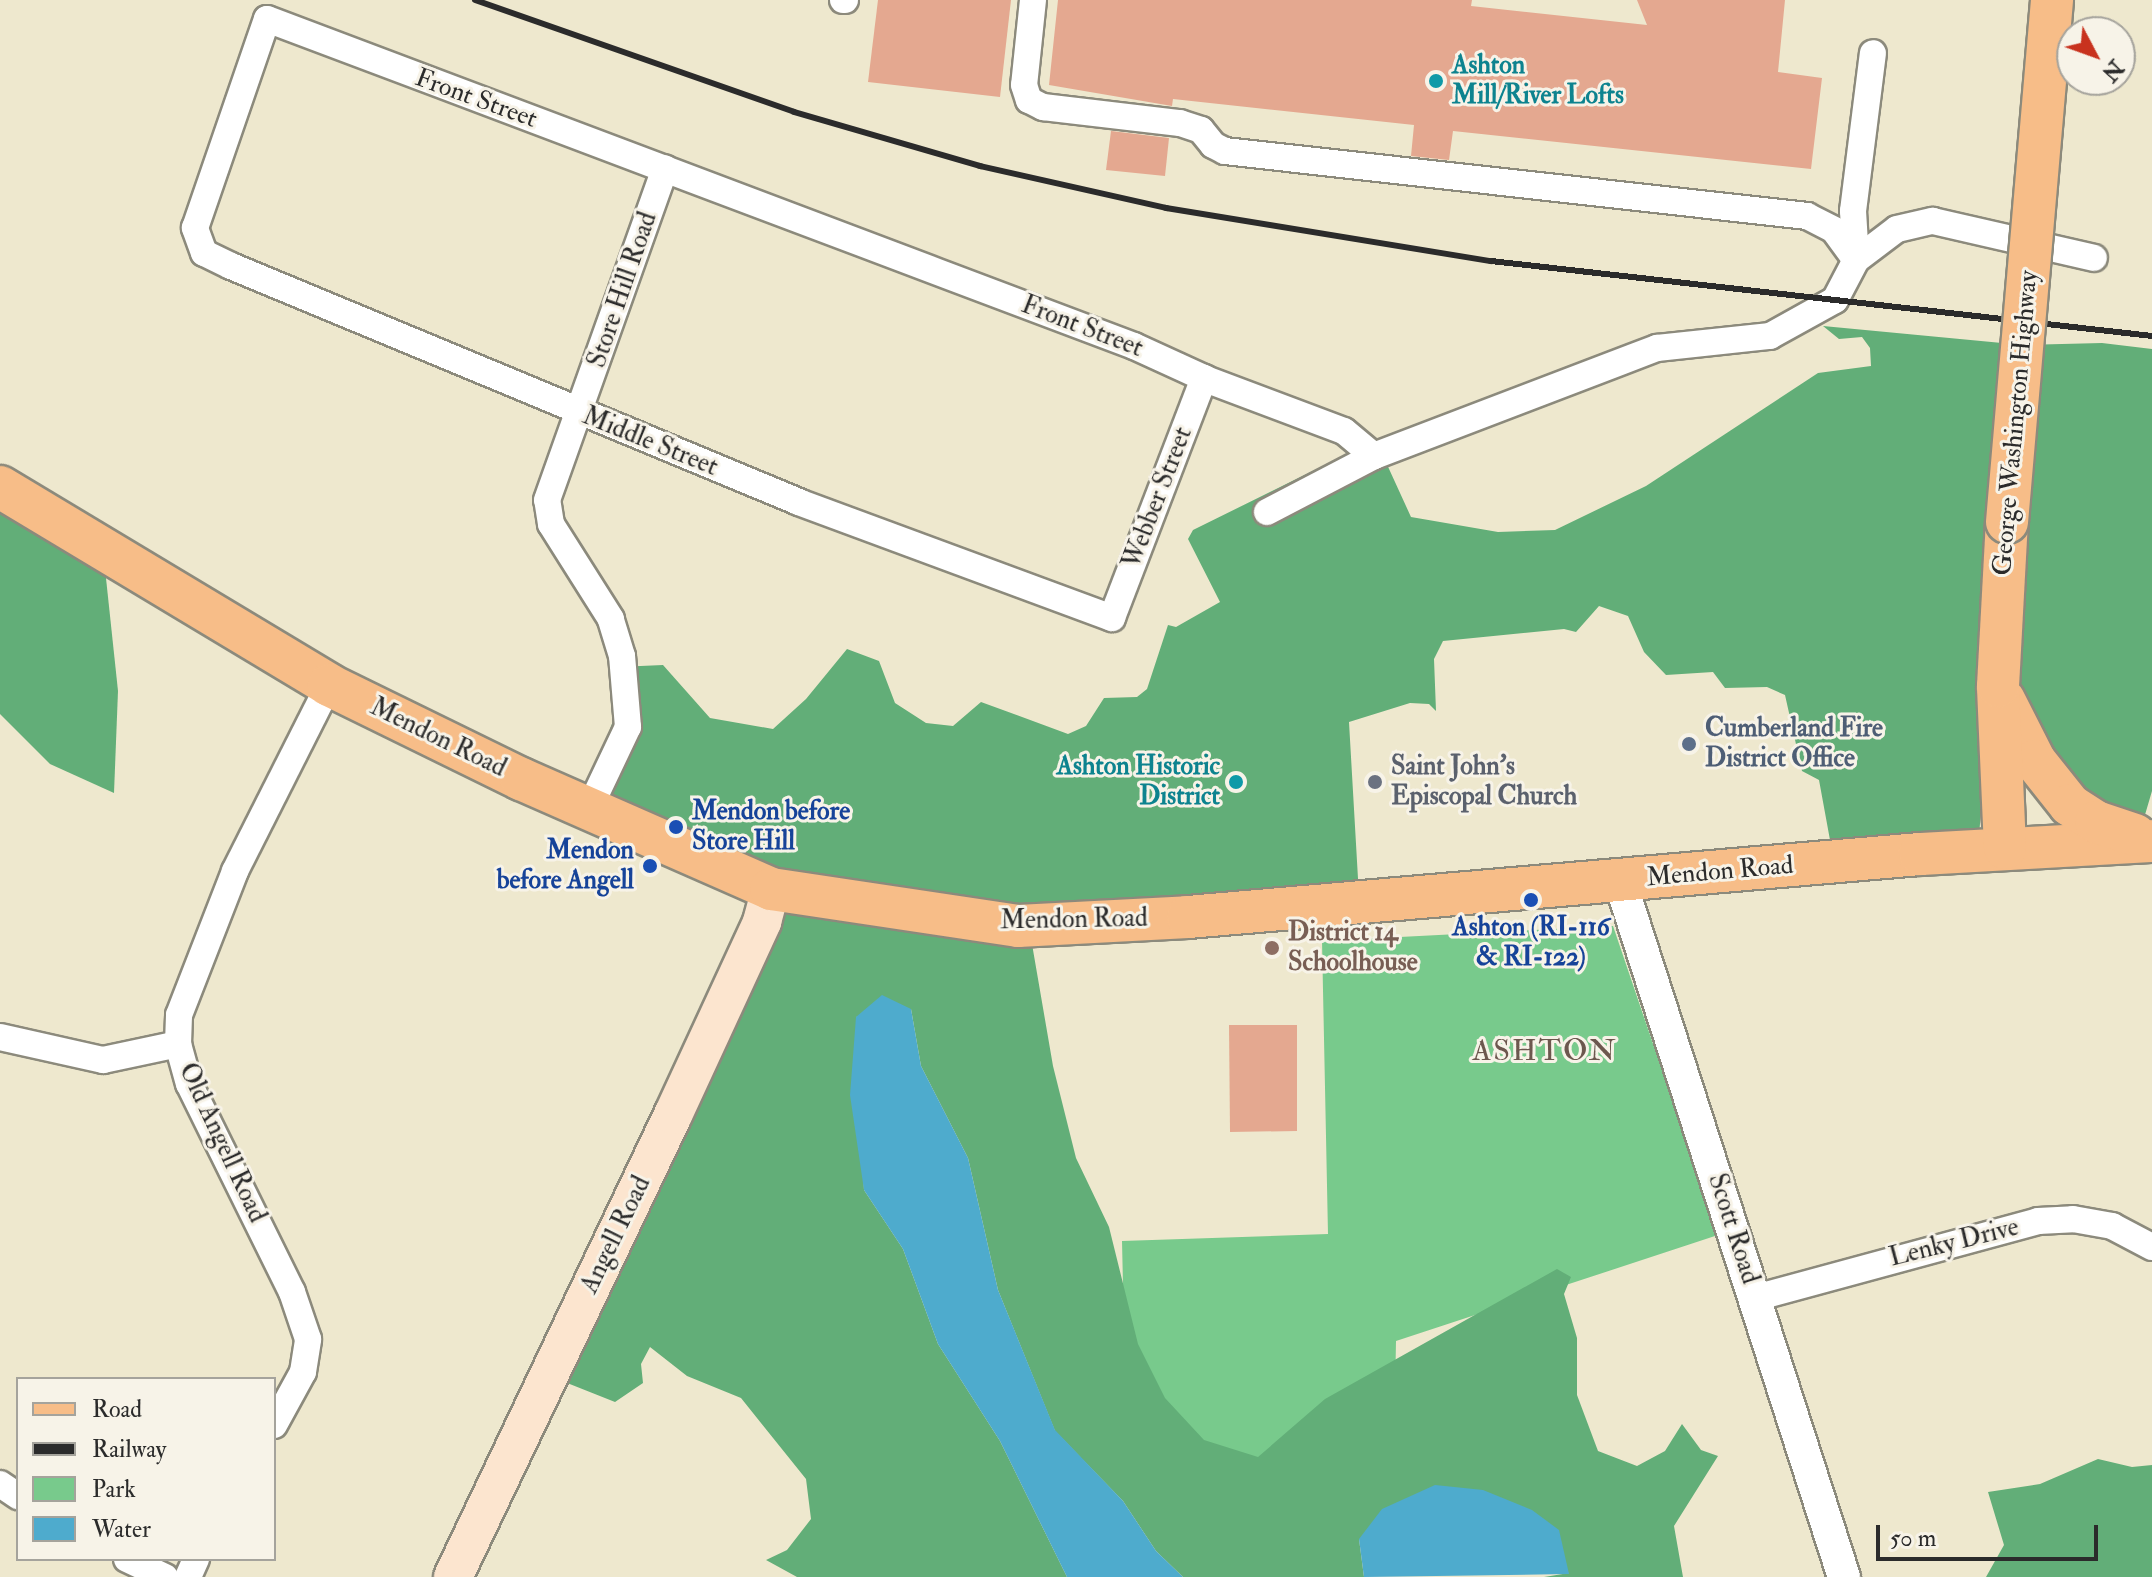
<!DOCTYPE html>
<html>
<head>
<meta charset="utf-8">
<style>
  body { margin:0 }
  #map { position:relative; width:2152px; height:1577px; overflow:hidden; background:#eee8ce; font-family:"IM FELL Double Pica",serif }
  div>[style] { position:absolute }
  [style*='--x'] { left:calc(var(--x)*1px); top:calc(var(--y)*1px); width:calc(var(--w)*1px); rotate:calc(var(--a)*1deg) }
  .green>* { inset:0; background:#78ca8c }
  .forest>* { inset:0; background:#62ae78 }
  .water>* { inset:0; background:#4eabcd }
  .building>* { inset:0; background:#e4a890 }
  .roads { filter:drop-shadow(2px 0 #8c8a7c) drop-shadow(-2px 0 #8c8a7c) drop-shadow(0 2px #8c8a7c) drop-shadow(0 -2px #8c8a7c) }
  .minor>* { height:26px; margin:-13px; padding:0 13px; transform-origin:13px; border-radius:13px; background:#fff }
  .tertiary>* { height:32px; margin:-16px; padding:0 16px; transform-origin:16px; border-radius:16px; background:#fff }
  .secondary>* { height:38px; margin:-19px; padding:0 19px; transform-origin:19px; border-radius:19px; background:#fce5cf }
  .primary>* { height:42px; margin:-21px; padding:0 21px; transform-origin:21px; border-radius:21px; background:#f7bd88 }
  .rail>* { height:6px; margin:-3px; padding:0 3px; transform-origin:3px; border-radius:3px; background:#2b2b2b }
  .bridges { filter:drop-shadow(2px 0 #8c8a7c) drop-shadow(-2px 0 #8c8a7c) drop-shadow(0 2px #8c8a7c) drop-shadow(0 -2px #8c8a7c) }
  .primary-bridge>* { height:42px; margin:-21px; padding:0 21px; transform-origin:21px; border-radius:21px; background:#f7bd88 }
  .dots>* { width:22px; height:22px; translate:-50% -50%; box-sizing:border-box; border:4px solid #f7f3e8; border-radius:50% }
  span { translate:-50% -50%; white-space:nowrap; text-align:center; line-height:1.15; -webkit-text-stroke:6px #f7f3e8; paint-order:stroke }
  .culture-label { font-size:26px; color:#0d838f; font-weight:700 }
  .left { translate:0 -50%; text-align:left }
  .right { translate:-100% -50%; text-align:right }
  .street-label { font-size:26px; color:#2b2b2b }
  .service-label { font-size:26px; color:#4e5e75; font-weight:700 }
  .worship-label { font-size:26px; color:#5b616d; font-weight:700 }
  .transit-label { font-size:26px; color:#164399; font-weight:700 }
  .education-label { font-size:26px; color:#785e54; font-weight:700 }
  .quarter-label { font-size:30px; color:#6c574e; letter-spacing:2px }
  .legend { position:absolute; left:16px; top:1377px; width:260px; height:184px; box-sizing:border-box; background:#f7f3e8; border:2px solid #a5a39c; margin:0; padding:10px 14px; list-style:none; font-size:24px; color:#2b2b2b }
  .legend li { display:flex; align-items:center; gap:16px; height:40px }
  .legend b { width:40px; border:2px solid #a5a39c }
  .north { position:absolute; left:2056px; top:16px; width:80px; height:80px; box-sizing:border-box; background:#f7f3e8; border:2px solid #a5a39c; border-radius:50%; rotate:131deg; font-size:22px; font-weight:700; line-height:32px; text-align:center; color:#2b2b2b }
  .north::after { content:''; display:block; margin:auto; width:28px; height:36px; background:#c8321e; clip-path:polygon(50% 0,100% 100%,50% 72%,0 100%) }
  .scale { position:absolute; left:1876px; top:1525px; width:222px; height:36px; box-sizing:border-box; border:4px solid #2b2b2b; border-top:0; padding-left:10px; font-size:24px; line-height:28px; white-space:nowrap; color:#2b2b2b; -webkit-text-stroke:6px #f7f3e8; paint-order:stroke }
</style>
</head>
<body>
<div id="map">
  <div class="green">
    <i style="clip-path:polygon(1613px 926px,1718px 1235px,1396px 1341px,1394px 1451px,1127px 1465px,1122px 1241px,1328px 1234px,1322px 941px)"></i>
  </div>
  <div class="forest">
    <i style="clip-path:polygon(1823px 326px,2023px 345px,2102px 343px,2152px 349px,2152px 791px,2142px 825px,1986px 754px,1978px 847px,1832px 851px,1819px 780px,1802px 771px,1785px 695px,1767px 687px,1725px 688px,1713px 672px,1666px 675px,1644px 652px,1628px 616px,1599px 606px,1576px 632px,1564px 629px,1443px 641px,1434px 659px,1436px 711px,1429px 704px,1410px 703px,1349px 722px,1359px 896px,1027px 915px,1053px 1066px,1076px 1158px,1109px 1227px,1138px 1344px,1165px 1398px,1204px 1440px,1258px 1457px,1325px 1399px,1557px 1269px,1571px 1277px,1564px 1294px,1577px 1338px,1577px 1395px,1598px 1451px,1637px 1466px,1665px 1451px,1682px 1424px,1701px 1450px,1718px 1456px,1674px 1526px,1683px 1577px,1544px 1577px,1569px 1573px,1359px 1539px,1364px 1577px,1183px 1577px,1156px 1551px,1123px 1501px,1055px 1431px,998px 1290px,968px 1158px,921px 1066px,911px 1009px,856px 1017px,864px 1190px,903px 1249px,938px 1344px,1000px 1441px,1067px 1577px,797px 1577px,766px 1560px,787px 1550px,811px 1519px,806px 1479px,741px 1398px,687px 1376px,650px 1347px,641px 1364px,643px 1383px,615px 1402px,542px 1373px,777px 896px,575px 797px,595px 770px,613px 721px,618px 667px,663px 665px,710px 718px,773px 729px,806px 699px,847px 649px,879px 661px,895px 703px,926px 723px,953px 726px,981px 702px,1068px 734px,1086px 726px,1104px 698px,1137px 697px,1147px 689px,1168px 625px,1176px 627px,1220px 602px,1188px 539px,1193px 530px,1351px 452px,1379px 447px,1411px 517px,1498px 532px,1555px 530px,1646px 486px,1818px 373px,1871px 366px,1870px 348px,1862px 337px,1839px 339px)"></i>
    <i style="clip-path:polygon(0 484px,103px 550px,118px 691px,114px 793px,50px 764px,0 714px)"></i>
    <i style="clip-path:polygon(2098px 1459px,2132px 1467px,2152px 1465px,2152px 1577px,1986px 1577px,2004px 1545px,1988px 1492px,2040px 1484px)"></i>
  </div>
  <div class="water">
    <i style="clip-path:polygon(882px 995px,911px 1009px,921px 1066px,968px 1158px,998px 1290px,1055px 1430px,1123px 1501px,1156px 1551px,1183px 1577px,1067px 1577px,1000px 1441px,938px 1344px,903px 1249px,864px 1190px,850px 1095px,856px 1017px)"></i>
    <i style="clip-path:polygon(1435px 1485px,1483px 1490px,1532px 1510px,1559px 1530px,1569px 1574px,1364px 1577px,1359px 1539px,1382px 1509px)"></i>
  </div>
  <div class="building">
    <i style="clip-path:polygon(878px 0,1011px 0,1000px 97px,868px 82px)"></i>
    <i style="clip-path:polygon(1058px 0,1472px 0,1471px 6px,1647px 25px,1637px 0,1785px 0,1778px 72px,1822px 78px,1811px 169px,1453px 131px,1449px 160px,1411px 156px,1414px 125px,1173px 99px,1172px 106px,1049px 85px)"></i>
    <i style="clip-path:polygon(1111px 131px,1169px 138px,1165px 176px,1106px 170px)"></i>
    <i style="clip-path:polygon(1229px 1025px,1297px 1025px,1297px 1131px,1230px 1132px)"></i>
  </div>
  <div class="roads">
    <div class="minor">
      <i style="--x:843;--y:0;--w:2;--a:0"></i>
      <i style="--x:1033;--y:0;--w:85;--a:96"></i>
      <i style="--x:1024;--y:85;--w:16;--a:72"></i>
      <i style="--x:1029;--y:100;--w:16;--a:27"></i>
      <i style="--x:1043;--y:107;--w:138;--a:6.7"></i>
      <i style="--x:1180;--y:123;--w:22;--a:18"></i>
      <i style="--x:1201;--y:130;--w:19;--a:51"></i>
      <i style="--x:1213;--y:145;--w:13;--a:27"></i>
      <i style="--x:1225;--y:151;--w:586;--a:6.37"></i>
      <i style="--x:1807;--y:216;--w:30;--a:27"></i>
      <i style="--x:1834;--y:230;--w:37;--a:54"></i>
      <i style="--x:1856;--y:260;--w:49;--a:-93.5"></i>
      <i style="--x:1853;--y:211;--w:159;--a:-82.8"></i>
      <i style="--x:1204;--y:378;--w:257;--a:111"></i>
      <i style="--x:1112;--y:618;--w:334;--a:-159.7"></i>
      <i style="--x:799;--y:502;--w:615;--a:-157.44"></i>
      <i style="--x:231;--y:266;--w:30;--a:-154"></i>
      <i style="--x:204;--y:253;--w:27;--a:-110"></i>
      <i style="--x:195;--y:228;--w:221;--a:-71"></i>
      <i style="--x:267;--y:19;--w:927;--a:20.66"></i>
      <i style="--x:1134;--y:346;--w:77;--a:24.6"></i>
      <i style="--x:1204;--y:378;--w:4;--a:27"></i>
      <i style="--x:1208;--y:380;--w:145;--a:20.6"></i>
      <i style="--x:1344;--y:431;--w:39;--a:40"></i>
      <i style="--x:1374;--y:456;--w:303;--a:-20.9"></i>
      <i style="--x:1657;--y:348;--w:114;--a:-6.1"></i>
      <i style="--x:1770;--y:336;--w:74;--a:-29"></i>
      <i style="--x:1835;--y:300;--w:45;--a:-62.3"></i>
      <i style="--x:1856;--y:260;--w:51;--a:-37.1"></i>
      <i style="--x:1897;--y:229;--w:37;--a:-13"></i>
      <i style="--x:1933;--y:221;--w:165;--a:12.9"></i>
      <i style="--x:1267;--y:512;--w:121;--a:-27.6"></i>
      <i style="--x:589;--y:809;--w:91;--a:-64.6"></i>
      <i style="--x:628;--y:727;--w:71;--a:-94.8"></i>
      <i style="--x:622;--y:656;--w:39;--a:-107"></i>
      <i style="--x:611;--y:619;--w:112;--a:-122.3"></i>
      <i style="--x:551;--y:524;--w:24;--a:-99"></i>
      <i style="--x:547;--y:500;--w:352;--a:-70.4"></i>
      <i style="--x:0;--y:1037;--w:106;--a:12.6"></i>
      <i style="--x:103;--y:1060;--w:77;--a:-12"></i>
      <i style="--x:1755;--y:1298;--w:293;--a:-15.2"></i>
      <i style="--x:2038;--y:1221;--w:35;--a:-3"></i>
      <i style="--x:2073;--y:1219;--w:40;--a:10"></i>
      <i style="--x:2112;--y:1226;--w:45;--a:27.7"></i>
      <i style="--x:274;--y:1425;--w:60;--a:-61.3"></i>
      <i style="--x:303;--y:1372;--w:33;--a:-81"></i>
      <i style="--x:308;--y:1339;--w:50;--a:-108.8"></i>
      <i style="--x:292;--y:1292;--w:232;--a:-116.3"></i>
      <i style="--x:189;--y:1084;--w:41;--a:-105.4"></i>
      <i style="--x:178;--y:1044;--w:29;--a:-88"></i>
      <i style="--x:179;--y:1015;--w:155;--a:-68.7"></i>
      <i style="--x:235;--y:871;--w:208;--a:-63.2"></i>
      <i style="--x:0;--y:1484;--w:22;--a:34"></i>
      <i style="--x:127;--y:1559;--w:42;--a:25.3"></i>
      <i style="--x:188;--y:1577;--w:20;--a:-66"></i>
    </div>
    <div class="tertiary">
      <i style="--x:1620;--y:881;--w:731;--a:72.16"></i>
    </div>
    <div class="secondary">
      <i style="--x:453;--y:1577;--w:512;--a:-64.54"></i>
      <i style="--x:673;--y:1115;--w:213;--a:-65.2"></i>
      <i style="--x:762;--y:922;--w:34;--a:-75"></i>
    </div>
    <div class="primary">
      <i style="--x:0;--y:487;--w:384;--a:31"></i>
      <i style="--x:329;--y:685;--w:214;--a:26.1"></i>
      <i style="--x:521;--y:779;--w:273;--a:23.7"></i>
      <i style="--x:771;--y:889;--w:250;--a:8.5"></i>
      <i style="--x:1018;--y:926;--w:170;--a:-3"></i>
      <i style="--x:1188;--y:917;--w:735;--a:-4.92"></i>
      <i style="--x:1920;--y:854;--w:232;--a:-3.2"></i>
      <i style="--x:2004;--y:700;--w:68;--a:63.1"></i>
      <i style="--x:2035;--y:761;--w:56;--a:51.5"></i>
      <i style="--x:2070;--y:805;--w:31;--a:33"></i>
      <i style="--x:2096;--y:822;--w:41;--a:18.4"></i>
      <i style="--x:2005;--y:848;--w:162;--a:-92.5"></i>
      <i style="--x:1998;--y:686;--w:164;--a:-86.9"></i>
    </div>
  </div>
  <div class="rail">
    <i style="--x:475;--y:0;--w:338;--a:19.3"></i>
    <i style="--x:794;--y:112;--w:194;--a:16.2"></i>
    <i style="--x:980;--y:166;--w:191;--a:12.7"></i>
    <i style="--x:1166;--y:208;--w:329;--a:9.3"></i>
    <i style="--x:1491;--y:261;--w:665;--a:6.47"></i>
  </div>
  <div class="bridges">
    <div class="primary-bridge">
      <i style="--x:2007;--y:522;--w:524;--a:-85.07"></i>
    </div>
  </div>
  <div class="dots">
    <i style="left:1436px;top:81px;background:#0f9aa8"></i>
    <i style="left:1689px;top:744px;background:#5c6f8a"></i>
    <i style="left:1236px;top:782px;background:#0f9aa8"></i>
    <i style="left:1375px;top:782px;background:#6b7280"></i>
    <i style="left:676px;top:827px;background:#1a4fb4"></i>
    <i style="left:650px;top:866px;background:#1a4fb4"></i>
    <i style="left:1531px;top:900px;background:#1a4fb4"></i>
    <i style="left:1272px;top:948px;background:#8d6e63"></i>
  </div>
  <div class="culture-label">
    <span class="left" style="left:1452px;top:81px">Ashton<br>Mill/River Lofts</span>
    <span class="right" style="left:1220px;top:782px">Ashton Historic<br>District</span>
  </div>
  <div class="street-label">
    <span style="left:476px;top:99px;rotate:20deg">Front Street</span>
    <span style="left:623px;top:290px;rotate:-71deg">Store Hill Road</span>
    <span style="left:1082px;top:327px;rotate:21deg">Front Street</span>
    <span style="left:2016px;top:423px;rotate:-85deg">George Washington Highway</span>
    <span style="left:650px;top:442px;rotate:22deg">Middle Street</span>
    <span style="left:1158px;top:498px;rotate:-69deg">Webber Street</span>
    <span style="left:438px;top:738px;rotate:26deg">Mendon Road</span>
    <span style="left:1720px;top:872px;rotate:-5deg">Mendon Road</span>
    <span style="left:1074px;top:920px;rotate:-1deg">Mendon Road</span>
    <span style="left:222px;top:1143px;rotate:65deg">Old Angell Road</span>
    <span style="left:1733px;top:1229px;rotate:72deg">Scott Road</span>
    <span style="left:616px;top:1235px;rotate:-64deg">Angell Road</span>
    <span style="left:1954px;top:1243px;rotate:-14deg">Lenky Drive</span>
  </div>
  <div class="service-label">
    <span class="left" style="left:1705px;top:744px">Cumberland Fire<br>District Office</span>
  </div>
  <div class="worship-label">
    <span class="left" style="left:1391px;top:782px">Saint John's<br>Episcopal Church</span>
  </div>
  <div class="transit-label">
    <span class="left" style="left:692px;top:827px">Mendon before<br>Store Hill</span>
    <span class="right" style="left:634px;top:866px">Mendon<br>before Angell</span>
    <span style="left:1531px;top:943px">Ashton (RI-116<br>&amp; RI-122)</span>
  </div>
  <div class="education-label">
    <span class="left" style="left:1288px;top:948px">District 14<br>Schoolhouse</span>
  </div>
  <div class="quarter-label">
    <span style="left:1545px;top:1051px">ASHTON</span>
  </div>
  <ul class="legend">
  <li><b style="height:10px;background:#f7bd88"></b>Road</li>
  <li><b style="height:10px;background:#2b2b2b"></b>Railway</li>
  <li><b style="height:22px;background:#78ca8c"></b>Park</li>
  <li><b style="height:22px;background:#4eabcd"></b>Water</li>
  </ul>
  <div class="north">N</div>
  <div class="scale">50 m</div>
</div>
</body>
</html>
